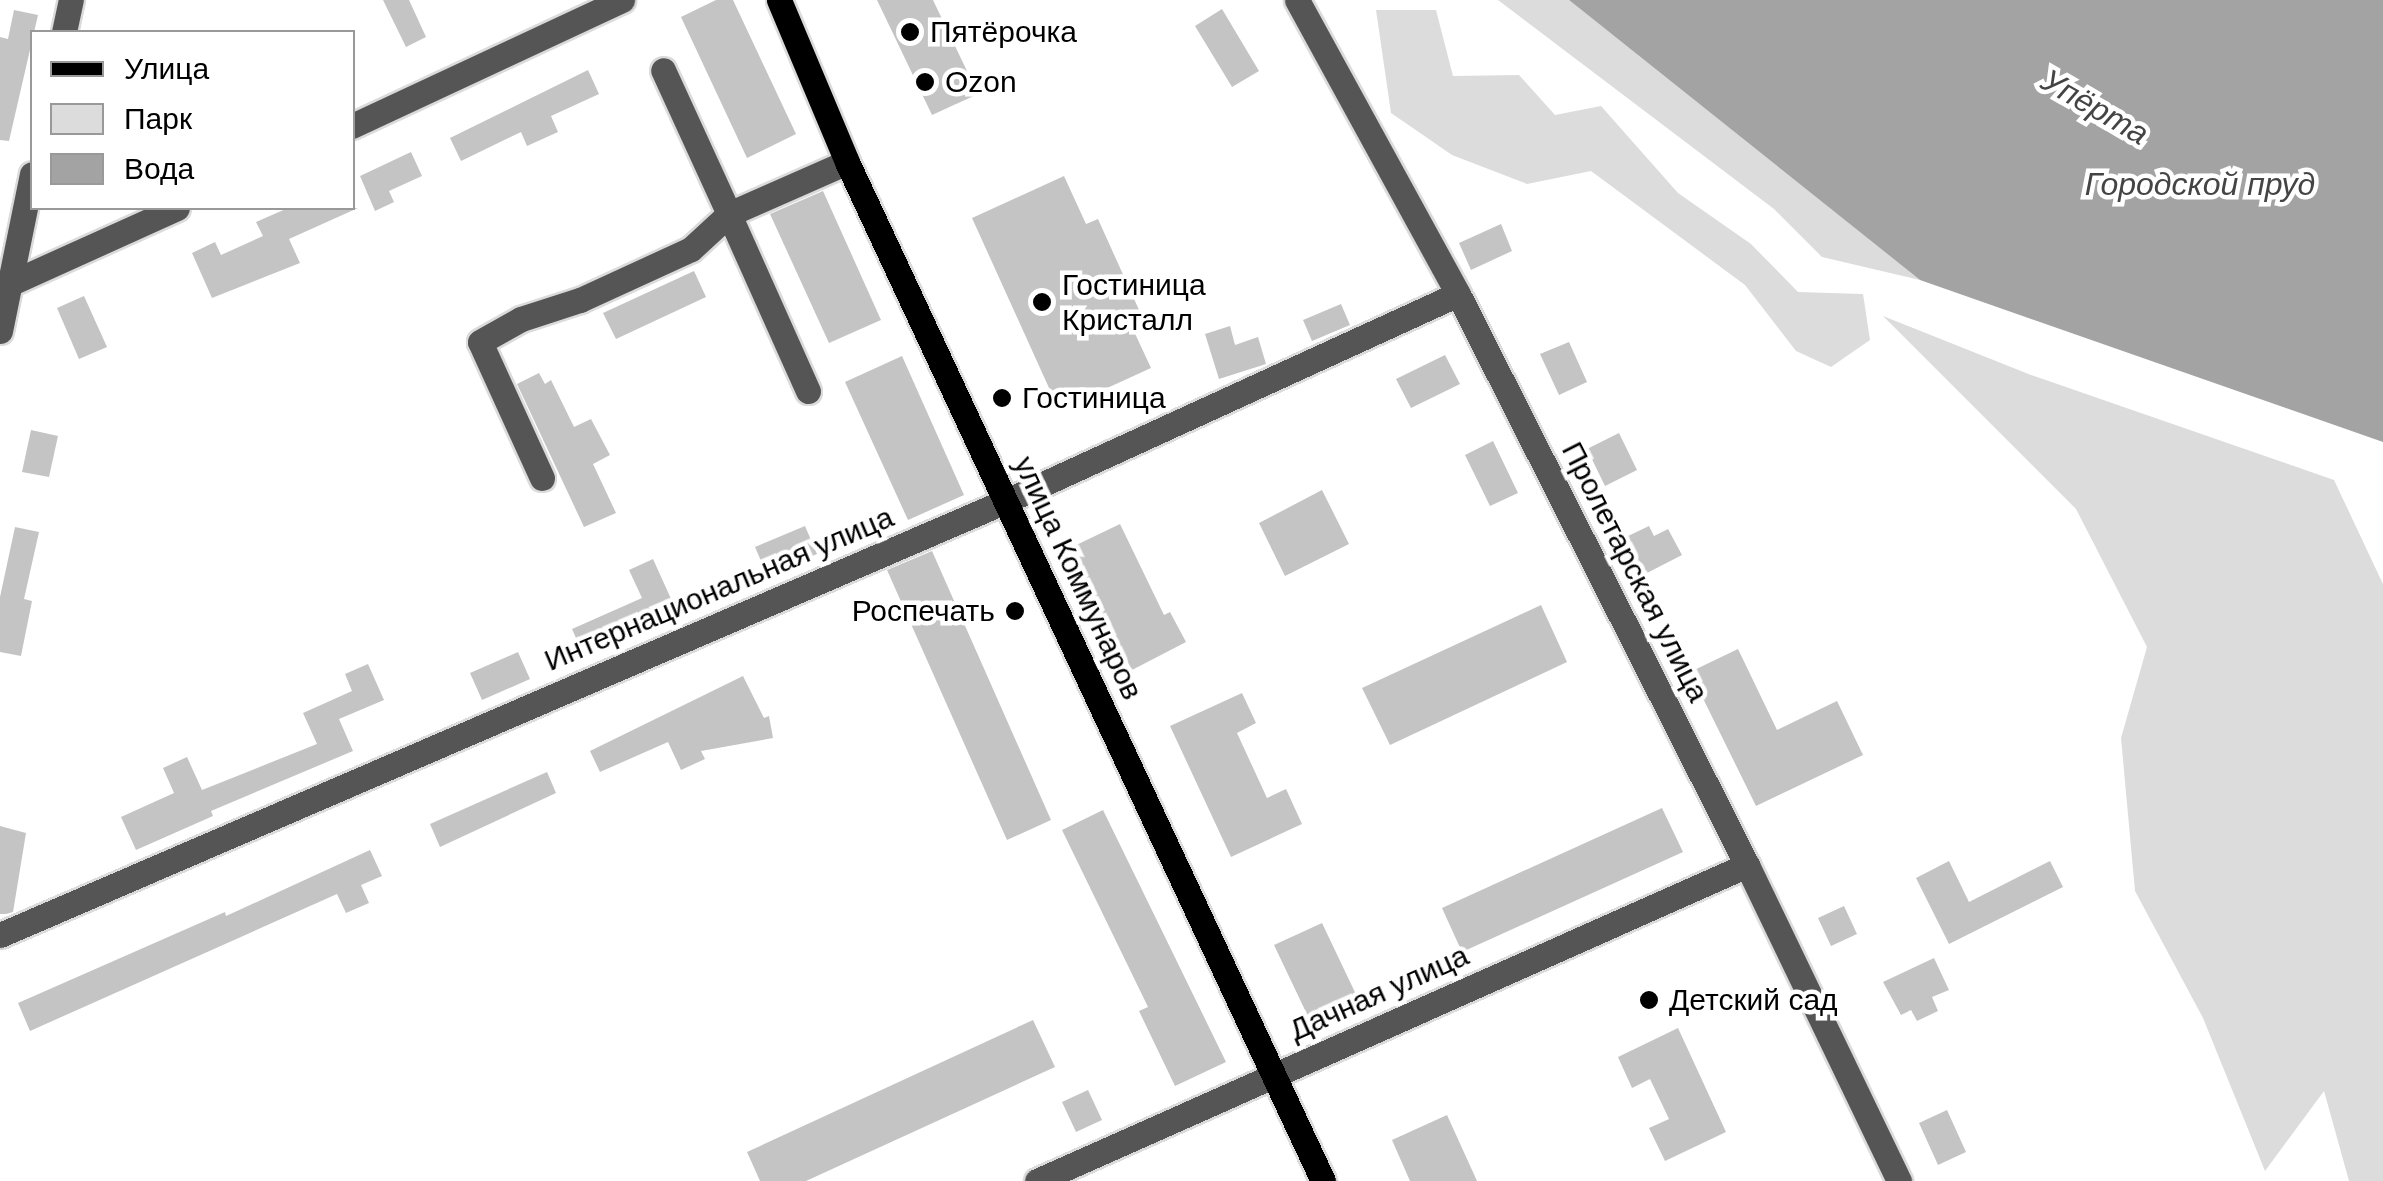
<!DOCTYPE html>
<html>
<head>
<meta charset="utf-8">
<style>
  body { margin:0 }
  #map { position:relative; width:2383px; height:1181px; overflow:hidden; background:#fff; font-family:Helvetica,sans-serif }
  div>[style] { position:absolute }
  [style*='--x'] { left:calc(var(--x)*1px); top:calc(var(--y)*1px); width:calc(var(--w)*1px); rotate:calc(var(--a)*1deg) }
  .green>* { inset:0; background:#dcdcdc }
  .water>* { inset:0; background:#a3a3a3 }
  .building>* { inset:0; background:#c4c4c4 }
  .roads { filter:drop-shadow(2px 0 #dbdbdb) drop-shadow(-2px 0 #dbdbdb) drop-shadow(0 2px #dbdbdb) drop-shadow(0 -2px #dbdbdb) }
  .minor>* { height:25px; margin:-12.5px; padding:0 12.5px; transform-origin:12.5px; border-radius:12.5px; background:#555 }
  .major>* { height:25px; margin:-12.5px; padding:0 12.5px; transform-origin:12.5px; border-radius:12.5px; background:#000 }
  .dots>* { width:28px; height:28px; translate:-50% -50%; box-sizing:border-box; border:5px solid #fff; border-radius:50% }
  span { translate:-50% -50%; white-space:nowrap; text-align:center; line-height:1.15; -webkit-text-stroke:9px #fff; paint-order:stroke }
  .poi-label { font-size:30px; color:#000 }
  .left { translate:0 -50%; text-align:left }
  .right { translate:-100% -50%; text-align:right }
  .street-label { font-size:30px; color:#000 }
  .water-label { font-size:32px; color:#444; font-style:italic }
  .legend { position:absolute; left:30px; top:30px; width:325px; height:180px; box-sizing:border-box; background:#fff; border:2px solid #999; margin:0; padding:12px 18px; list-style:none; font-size:30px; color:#000 }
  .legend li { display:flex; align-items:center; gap:20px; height:50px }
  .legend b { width:50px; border:2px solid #999 }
</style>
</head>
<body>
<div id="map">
  <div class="green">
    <i style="clip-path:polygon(1498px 0,1569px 0,1920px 280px,1822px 257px,1774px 209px)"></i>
    <i style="clip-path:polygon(1376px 10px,1436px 10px,1453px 76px,1519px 75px,1555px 115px,1601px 106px,1678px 193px,1751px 244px,1798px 292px,1863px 294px,1870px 340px,1831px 367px,1796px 351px,1745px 285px,1591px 171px,1527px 184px,1452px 155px,1391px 113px)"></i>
    <i style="clip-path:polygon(1883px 316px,2031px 375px,2334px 480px,2383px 584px,2383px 1181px,2349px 1181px,2324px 1091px,2265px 1171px,2203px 1018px,2135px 891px,2121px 738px,2147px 647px,2076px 509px)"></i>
  </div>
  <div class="water">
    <i style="clip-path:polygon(1569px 0,2383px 0,2383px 442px,1920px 280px)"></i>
  </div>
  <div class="building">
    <i style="clip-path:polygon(383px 0,409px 0,426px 37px,406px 47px)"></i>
    <i style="clip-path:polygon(716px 0,733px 0,796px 134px,747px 158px,681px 17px)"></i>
    <i style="clip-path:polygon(877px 0,933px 0,978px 94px,932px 115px)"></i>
    <i style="clip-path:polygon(1222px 9px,1259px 71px,1232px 87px,1195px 26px)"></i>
    <i style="clip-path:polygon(14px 10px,38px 15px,9px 141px,0 140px,0 37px,8px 39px)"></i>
    <i style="clip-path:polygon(588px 70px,599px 94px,551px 116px,558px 132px,527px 146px,521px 132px,461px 161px,450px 138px)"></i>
    <i style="clip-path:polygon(411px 152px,422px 176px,389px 191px,394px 202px,375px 211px,360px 176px)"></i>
    <i style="clip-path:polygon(1064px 176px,1086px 224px,1098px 219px,1144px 321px,1132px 327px,1151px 368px,1059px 410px,972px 218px)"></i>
    <i style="clip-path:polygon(823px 191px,881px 320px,829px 343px,770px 214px)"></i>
    <i style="clip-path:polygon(288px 208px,358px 208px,289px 239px,300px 263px,212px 298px,192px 253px,215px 242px,221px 255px,263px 236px,256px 222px)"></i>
    <i style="clip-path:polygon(1501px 224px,1512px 251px,1471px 270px,1459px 243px)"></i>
    <i style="clip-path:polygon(694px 271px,706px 297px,616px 339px,603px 313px)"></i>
    <i style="clip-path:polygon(84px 296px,107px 347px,79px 359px,57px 308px)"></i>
    <i style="clip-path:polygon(1341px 304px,1350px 325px,1312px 341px,1303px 320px)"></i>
    <i style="clip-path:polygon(1230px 326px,1235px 345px,1258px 337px,1266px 364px,1219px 379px,1205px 334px)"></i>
    <i style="clip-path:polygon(1569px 342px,1587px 382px,1559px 395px,1540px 354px)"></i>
    <i style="clip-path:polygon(1445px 355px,1460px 384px,1411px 408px,1396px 379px)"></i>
    <i style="clip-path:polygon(902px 356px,964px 495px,908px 520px,845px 382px)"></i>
    <i style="clip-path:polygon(539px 373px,545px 384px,551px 380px,574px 427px,591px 419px,610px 455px,593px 464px,616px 513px,584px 527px,517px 384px)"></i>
    <i style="clip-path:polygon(31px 430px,58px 436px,49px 477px,22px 472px)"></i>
    <i style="clip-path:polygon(1619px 433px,1637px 470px,1605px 486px,1587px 449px)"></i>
    <i style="clip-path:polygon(1493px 441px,1518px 493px,1490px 506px,1465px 455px)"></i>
    <i style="clip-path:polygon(1322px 490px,1349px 544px,1285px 576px,1259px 523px)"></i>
    <i style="clip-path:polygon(1120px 524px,1164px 615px,1170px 612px,1186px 642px,1132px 670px,1068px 549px)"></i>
    <i style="clip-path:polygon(805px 526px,817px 554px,767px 575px,755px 547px)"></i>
    <i style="clip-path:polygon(1649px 526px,1654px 536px,1668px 529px,1682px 555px,1645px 574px,1626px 537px)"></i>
    <i style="clip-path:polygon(15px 527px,39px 532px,24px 599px,32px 601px,21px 656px,0 652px,0 597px)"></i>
    <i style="clip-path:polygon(932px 551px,1051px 820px,1007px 840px,887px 570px)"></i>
    <i style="clip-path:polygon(653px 559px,677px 612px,583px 654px,572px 629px,642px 598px,629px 570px)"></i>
    <i style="clip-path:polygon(1541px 605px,1567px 662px,1390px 745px,1362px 688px)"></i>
    <i style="clip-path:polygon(1738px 649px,1777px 730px,1837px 701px,1863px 755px,1756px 806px,1690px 672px)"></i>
    <i style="clip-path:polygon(518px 652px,530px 679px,482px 700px,470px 673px)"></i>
    <i style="clip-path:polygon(368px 664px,384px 700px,339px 719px,353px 751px,211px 811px,213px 816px,136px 850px,121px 817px,174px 793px,163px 768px,187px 757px,202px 790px,317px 744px,303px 713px,352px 691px,345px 674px)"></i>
    <i style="clip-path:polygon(743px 676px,764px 718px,769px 716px,773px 738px,701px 751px,705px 759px,681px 770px,668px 742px,600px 772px,590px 751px)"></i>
    <i style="clip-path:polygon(1242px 693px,1256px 723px,1237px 733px,1267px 798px,1286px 789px,1302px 824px,1231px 857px,1170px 726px)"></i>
    <i style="clip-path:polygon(547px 772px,556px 793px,440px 847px,430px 824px)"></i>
    <i style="clip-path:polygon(1662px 808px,1683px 852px,1462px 952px,1442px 908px)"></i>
    <i style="clip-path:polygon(1103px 810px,1226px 1062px,1175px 1086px,1139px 1011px,1148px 1007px,1062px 830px)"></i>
    <i style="clip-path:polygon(0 826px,26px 833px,13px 912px,6px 914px,0 914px)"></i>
    <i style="clip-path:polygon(370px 850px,382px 876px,361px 885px,369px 903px,346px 913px,337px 894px,30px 1031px,18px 1003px,225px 912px,226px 916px)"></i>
    <i style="clip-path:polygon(1949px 861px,1969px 902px,2050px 861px,2063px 887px,1949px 944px,1916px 878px)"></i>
    <i style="clip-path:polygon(1844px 906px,1857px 934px,1831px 946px,1818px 918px)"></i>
    <i style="clip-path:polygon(1322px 923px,1362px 1007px,1314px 1029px,1274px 945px)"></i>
    <i style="clip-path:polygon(1934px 958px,1949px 990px,1932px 997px,1938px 1011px,1917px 1021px,1911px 1010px,1901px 1015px,1883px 982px)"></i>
    <i style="clip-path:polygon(1033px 1020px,1055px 1067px,806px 1181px,760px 1181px,747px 1152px)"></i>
    <i style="clip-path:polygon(1678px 1028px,1726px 1132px,1665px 1161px,1649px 1128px,1669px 1119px,1650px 1079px,1632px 1088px,1618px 1057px)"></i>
    <i style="clip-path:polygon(1088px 1090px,1102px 1120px,1076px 1132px,1062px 1102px)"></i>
    <i style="clip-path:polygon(1947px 1110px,1966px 1152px,1938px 1165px,1919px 1123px)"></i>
    <i style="clip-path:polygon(1447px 1115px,1477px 1181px,1410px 1181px,1392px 1140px)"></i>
  </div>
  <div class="roads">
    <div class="minor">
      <i style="--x:1297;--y:0;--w:335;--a:61.3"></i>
      <i style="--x:1458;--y:294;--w:640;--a:63.15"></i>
      <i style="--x:1747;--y:865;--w:351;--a:64.3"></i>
      <i style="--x:64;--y:32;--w:33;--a:-78"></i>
      <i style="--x:352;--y:126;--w:298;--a:-25"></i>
      <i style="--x:0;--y:288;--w:194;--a:-24.3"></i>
      <i style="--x:0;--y:331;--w:160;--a:-78.5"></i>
      <i style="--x:808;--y:391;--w:194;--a:-114.1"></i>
      <i style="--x:729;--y:214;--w:129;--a:-23.8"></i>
      <i style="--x:542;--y:478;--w:149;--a:-114.5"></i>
      <i style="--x:480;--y:342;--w:47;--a:-29.3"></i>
      <i style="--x:521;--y:319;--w:62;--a:-17.9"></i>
      <i style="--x:580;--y:300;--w:122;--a:-24.7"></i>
      <i style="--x:691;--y:249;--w:52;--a:-42.6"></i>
      <i style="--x:729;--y:214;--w:158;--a:-114.6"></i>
      <i style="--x:0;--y:935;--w:1096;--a:-23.34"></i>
      <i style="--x:1006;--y:501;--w:497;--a:-24.6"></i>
      <i style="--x:1037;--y:1181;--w:777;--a:-23.99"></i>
    </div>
    <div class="major">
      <i style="--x:779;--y:0;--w:176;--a:67.2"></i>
      <i style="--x:847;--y:162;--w:1125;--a:64.96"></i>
    </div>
  </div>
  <div class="dots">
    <i style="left:910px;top:32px;background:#000"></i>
    <i style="left:925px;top:82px;background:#000"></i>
    <i style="left:1042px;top:302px;background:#000"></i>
    <i style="left:1002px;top:398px;background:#000"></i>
    <i style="left:1015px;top:611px;background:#000"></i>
    <i style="left:1649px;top:1000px;background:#000"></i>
  </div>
  <div class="poi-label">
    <span class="left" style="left:930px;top:32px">Пятёрочка</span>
    <span class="left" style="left:945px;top:82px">Ozon</span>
    <span class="left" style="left:1062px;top:302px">Гостиница<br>Кристалл</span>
    <span class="left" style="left:1022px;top:398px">Гостиница</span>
    <span class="right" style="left:995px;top:611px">Роспечать</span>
    <span class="left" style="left:1669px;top:1000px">Детский сад</span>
  </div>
  <div class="street-label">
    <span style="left:1635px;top:572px;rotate:63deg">Пролетарская улица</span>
    <span style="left:1078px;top:578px;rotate:65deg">улица Коммунаров</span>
    <span style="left:719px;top:589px;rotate:-23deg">Интернациональная улица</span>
    <span style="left:1379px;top:993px;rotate:-24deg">Дачная улица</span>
  </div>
  <div class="water-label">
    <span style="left:2095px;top:107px;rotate:30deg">Упёрта</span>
    <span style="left:2200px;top:184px">Городской пруд</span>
  </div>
  <ul class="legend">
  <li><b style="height:12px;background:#000"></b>Улица</li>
  <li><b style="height:28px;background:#dcdcdc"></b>Парк</li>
  <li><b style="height:28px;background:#a3a3a3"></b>Вода</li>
  </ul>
</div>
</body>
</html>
